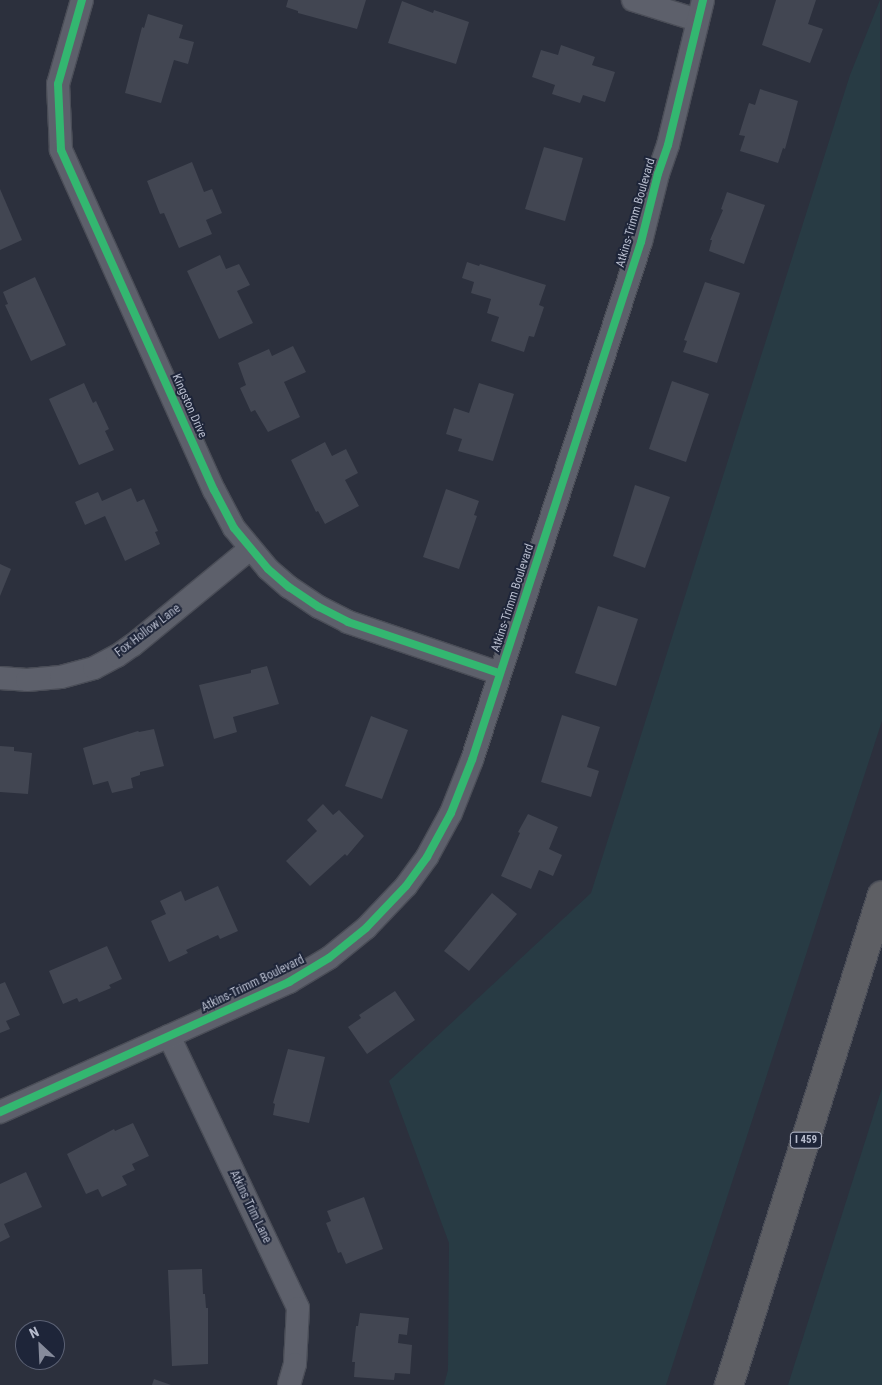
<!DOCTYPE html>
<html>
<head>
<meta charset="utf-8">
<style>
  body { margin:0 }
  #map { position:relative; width:882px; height:1385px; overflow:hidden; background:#2c303d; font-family:"Roboto Condensed",sans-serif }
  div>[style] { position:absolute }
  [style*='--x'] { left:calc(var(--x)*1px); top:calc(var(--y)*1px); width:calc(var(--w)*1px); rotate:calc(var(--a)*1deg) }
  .green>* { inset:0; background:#283b44 }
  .building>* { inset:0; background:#424652 }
  .roads { filter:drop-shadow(1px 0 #4a4d57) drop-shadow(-1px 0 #4a4d57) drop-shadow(0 1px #4a4d57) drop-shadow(0 -1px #4a4d57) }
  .minor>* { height:22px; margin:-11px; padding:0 11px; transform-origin:11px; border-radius:11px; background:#5d606b }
  .motorway>* { height:28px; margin:-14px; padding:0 14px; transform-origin:14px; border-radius:14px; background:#5e5f64 }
  .cycleway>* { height:8px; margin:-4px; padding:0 4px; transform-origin:4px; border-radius:4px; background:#33b770 }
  span { translate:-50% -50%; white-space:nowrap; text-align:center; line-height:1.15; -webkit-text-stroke:4px #1e2539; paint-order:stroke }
  .shield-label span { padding:1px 4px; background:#1e2539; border:1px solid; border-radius:4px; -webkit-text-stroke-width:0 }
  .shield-label { font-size:11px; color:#b7bccd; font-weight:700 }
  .street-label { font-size:12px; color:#b7bccd }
  .north { position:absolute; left:15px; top:1320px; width:50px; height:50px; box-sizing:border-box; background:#1e2539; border:1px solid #5b6174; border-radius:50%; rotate:335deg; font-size:14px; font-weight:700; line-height:20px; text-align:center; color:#b7bccd }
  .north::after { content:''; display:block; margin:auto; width:18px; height:22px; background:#868b9b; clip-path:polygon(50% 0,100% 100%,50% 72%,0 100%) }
</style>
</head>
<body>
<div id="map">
  <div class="green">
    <i style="clip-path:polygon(880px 0,882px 721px,666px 1385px,444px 1385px,448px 1370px,449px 1243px,389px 1081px,591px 893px,850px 75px)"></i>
    <i style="clip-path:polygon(882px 1088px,882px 1385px,788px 1385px)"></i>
  </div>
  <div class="building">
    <i style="clip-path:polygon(288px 0,366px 0,357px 29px,298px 13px,298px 11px,286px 7px)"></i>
    <i style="clip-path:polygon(776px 0,816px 0,808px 24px,823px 29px,810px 63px,762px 45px)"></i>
    <i style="clip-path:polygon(402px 1px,433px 13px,434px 10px,469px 22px,456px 64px,388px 43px)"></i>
    <i style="clip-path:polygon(148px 14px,183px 25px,179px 38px,194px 42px,188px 64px,174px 60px,161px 103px,125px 93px,142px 27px,144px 28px)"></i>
    <i style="clip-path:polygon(561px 45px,595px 57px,592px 65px,615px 72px,605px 102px,583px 95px,580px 103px,552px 94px,555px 85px,532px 77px,541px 50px,558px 55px)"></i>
    <i style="clip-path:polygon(760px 89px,798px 101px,785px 149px,783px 148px,778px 163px,740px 151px,745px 136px,739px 135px,749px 103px,755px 105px)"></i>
    <i style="clip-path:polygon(544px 147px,583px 158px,565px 221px,525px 209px)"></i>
    <i style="clip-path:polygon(192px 162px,204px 192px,212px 189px,222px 213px,206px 220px,212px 234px,179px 248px,164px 213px,160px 214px,147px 181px)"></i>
    <i style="clip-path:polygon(0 189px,22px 240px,0 250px)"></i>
    <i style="clip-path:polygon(727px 192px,765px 205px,744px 264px,709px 251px,712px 240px,710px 240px,723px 210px,721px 209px)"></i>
    <i style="clip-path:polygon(220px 255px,226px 269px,239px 264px,250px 285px,237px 291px,253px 323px,219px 339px,187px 271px)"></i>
    <i style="clip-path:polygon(467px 262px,479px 266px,480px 264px,546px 285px,539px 305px,544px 307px,534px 337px,529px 336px,524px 352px,491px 341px,499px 317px,487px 313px,491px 299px,471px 293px,474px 282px,462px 278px)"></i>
    <i style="clip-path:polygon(35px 277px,66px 345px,31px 361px,5px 305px,8px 304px,3px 292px)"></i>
    <i style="clip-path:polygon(705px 282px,740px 293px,717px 363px,683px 352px,687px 341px,684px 340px)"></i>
    <i style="clip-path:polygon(293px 346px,306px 372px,284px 382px,300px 417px,268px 432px,255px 410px,251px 412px,240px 388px,246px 385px,238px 363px,269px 349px,272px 356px)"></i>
    <i style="clip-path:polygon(672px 381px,709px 394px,686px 462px,649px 449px)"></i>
    <i style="clip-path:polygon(84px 383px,93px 403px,96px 401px,109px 429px,105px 431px,114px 450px,79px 465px,49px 399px)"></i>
    <i style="clip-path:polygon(479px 383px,514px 394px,493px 461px,458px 451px,462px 439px,446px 434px,454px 408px,469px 413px)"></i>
    <i style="clip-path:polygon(325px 442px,332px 456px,346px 449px,358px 473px,345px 480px,359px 506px,325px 524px,318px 511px,316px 512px,291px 460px)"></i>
    <i style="clip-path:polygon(635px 485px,670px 497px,645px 568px,613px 556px)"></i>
    <i style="clip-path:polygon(131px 488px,137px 502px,144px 499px,158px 531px,155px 532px,160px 544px,125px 561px,105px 516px,85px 525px,75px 502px,98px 492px,102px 501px)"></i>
    <i style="clip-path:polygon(446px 489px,479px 501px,474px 515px,477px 516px,459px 569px,423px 557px)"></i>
    <i style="clip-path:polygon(0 564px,11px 569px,0 596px)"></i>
    <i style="clip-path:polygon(598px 606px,638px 619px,616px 686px,575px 673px)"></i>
    <i style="clip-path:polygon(267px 666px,279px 704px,233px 717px,237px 732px,214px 739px,199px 685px,251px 673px,251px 670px)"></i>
    <i style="clip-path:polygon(562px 715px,600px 727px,587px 767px,599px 771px,591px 797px,541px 782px)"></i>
    <i style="clip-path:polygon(371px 716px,408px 730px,382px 799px,345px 786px)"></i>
    <i style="clip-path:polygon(154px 729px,164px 766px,140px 772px,140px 775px,131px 778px,133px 788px,112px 793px,108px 781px,93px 785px,83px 748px,138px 731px,139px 732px)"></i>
    <i style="clip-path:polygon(0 746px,14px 747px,14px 751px,32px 753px,28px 794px,0 792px)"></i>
    <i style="clip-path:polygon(323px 804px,333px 815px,339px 810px,364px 836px,347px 856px,345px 854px,310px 886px,286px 861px,317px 831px,307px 820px)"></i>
    <i style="clip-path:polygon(528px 814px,558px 827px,549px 849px,562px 855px,553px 876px,539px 870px,531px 889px,501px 876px,520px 833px,518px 832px)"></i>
    <i style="clip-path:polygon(218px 886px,238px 931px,220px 939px,218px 935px,186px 950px,188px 953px,169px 962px,151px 921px,166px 914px,160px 901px,181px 891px,185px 901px)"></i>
    <i style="clip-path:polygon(492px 893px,517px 914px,469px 971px,444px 951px)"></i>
    <i style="clip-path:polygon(107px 946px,122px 979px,109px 985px,111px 988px,79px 1002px,77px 998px,63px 1004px,49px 971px)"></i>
    <i style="clip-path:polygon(5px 982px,20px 1015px,6px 1021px,10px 1029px,0 1033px,0 984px)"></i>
    <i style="clip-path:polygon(395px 991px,415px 1020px,367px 1054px,348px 1027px,361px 1018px,359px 1015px)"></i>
    <i style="clip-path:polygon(288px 1049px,325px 1057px,309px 1123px,273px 1115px,275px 1104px,273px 1103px)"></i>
    <i style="clip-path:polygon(133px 1123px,149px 1156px,132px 1164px,135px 1170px,122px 1176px,127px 1185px,102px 1197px,98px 1189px,86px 1194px,67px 1154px,114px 1129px,115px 1131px)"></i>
    <i style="clip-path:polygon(26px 1172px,42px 1207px,4px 1224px,10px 1237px,0 1242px,0 1184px)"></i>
    <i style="clip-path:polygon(364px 1197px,383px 1249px,346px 1264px,341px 1252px,338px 1253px,326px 1223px,331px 1221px,327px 1211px)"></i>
    <i style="clip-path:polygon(202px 1269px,203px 1294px,205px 1294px,206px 1308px,208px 1308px,208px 1364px,172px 1366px,168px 1270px)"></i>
    <i style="clip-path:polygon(360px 1313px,409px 1318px,407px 1335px,399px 1334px,398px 1343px,412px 1345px,410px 1374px,395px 1373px,394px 1380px,354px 1377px,355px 1362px,352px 1362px,356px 1326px,358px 1326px)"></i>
    <i style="clip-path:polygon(154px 1379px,171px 1385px,152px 1385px)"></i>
  </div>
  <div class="roads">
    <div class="minor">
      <i style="--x:82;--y:0;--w:87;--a:105.9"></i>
      <i style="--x:58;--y:84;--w:66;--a:87.4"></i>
      <i style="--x:61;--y:150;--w:373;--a:65.8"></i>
      <i style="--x:214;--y:490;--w:43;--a:62.2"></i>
      <i style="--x:234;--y:528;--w:53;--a:50.3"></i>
      <i style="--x:268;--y:569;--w:28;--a:41"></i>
      <i style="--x:289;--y:587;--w:36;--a:34"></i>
      <i style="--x:319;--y:607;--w:33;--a:27"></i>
      <i style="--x:348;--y:622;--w:159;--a:18.7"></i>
      <i style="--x:633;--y:0;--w:67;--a:17.4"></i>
      <i style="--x:0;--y:678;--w:27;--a:4"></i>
      <i style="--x:27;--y:680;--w:34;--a:-5"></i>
      <i style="--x:61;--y:677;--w:34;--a:-15"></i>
      <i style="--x:94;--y:668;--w:26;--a:-28"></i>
      <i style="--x:117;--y:656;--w:19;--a:-35"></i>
      <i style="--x:133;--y:645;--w:151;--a:-39.4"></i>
      <i style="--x:169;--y:1036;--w:301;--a:64.6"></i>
      <i style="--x:298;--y:1308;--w:56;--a:93.1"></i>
      <i style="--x:295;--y:1364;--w:22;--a:106"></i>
      <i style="--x:0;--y:1112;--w:317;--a:-24.2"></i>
      <i style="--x:289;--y:982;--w:47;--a:-31"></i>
      <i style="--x:329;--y:958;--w:48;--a:-39"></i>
      <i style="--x:366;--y:928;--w:58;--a:-46.4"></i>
      <i style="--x:406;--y:886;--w:36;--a:-54"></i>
      <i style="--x:427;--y:857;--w:50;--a:-61.4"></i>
      <i style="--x:451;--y:813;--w:57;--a:-68.4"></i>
      <i style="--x:472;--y:760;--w:545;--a:-71.93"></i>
      <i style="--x:641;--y:242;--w:70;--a:-76"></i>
      <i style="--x:658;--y:174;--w:31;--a:-71"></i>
      <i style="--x:668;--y:145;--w:149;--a:-76.4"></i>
    </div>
    <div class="motorway">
      <i style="--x:729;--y:1385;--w:513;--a:-72.66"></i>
    </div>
  </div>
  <div class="cycleway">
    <i style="--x:82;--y:0;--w:87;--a:105.9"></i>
    <i style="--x:58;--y:84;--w:66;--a:87.4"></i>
    <i style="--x:61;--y:150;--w:373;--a:65.8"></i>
    <i style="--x:214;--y:490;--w:43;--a:62.2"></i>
    <i style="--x:234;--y:528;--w:53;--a:50.3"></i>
    <i style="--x:268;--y:569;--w:28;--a:41"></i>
    <i style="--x:289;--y:587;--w:36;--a:34"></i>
    <i style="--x:319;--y:607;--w:33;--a:27"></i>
    <i style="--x:348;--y:622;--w:159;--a:18.7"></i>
    <i style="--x:0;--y:1112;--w:317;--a:-24.2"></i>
    <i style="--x:289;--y:982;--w:47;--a:-31"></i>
    <i style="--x:329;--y:958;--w:48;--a:-39"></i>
    <i style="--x:366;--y:928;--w:58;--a:-46.4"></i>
    <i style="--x:406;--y:886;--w:36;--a:-54"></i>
    <i style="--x:427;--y:857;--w:50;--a:-61.4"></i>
    <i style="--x:451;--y:813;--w:57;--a:-68.4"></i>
    <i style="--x:472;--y:760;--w:545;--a:-71.93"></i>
    <i style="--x:641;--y:242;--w:70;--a:-76"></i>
    <i style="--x:658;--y:174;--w:31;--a:-71"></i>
    <i style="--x:668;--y:145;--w:149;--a:-76.4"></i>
  </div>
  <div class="shield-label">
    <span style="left:806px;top:1140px">I 459</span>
  </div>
  <div class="street-label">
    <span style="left:636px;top:213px;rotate:-74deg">Atkins-Trimm Boulevard</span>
    <span style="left:189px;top:406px;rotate:66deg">Kingston Drive</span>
    <span style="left:513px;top:598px;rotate:-72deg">Atkins-Trimm Boulevard</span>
    <span style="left:148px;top:631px;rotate:-37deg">Fox Hollow Lane</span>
    <span style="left:253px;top:984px;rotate:-26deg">Atkins-Trimm Boulevard</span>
    <span style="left:250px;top:1207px;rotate:64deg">Atkins Trim Lane</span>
  </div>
  <div class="north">N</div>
</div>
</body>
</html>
